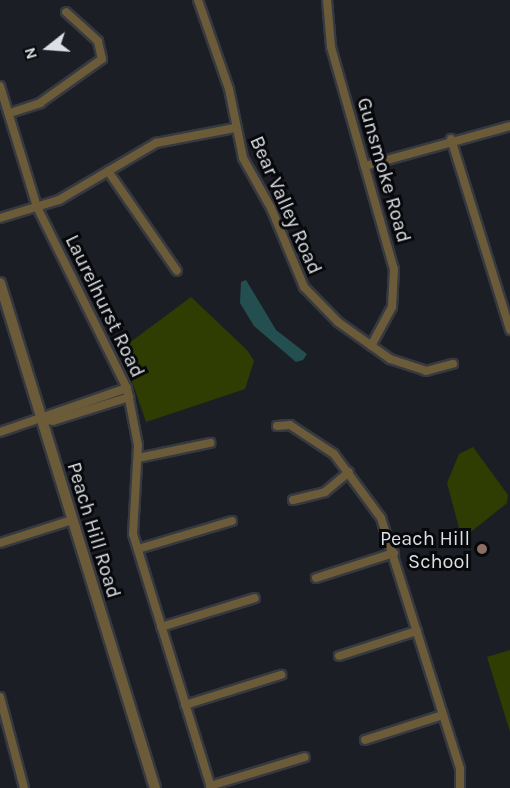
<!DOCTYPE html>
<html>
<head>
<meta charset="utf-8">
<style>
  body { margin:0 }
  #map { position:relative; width:510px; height:788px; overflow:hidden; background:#1c1e25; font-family:Karla,sans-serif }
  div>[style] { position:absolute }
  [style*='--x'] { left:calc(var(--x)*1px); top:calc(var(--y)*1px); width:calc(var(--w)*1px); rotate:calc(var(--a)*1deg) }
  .green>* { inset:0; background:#2f3c02 }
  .water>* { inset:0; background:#244f51 }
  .roads { filter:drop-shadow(2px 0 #373940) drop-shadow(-2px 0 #373940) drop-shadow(0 2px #373940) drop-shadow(0 -2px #373940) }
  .minor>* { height:8px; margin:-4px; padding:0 4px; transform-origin:4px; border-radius:4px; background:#6b5b39 }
  .tertiary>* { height:10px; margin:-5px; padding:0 5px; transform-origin:5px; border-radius:5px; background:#6b5b39 }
  .dots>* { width:16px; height:16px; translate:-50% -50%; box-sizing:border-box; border:3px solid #07080b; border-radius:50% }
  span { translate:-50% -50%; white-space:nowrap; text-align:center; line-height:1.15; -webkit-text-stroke:6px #07080b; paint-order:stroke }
  .street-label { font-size:20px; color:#dddfe4 }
  .poi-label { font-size:20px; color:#dddfe4 }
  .right { translate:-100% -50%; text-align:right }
  .north { position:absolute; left:18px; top:18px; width:60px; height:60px; -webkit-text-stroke:4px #07080b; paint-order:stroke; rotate:253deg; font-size:16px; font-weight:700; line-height:24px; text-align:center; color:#dddfe4 }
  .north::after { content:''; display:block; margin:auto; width:21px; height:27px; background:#dddfe4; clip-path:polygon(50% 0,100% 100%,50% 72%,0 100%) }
</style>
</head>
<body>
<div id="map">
  <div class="green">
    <i style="clip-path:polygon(191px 297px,247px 350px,254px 361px,245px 389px,146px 422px,121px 349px)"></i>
    <i style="clip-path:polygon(473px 447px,508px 495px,507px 503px,462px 539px,447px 483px,459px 454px)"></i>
    <i style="clip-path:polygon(510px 650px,510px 732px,487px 657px)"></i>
  </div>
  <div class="water">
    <i style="clip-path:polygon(246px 280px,276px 330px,307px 354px,303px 360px,296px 362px,254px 326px,240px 303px,241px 282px)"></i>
  </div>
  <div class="roads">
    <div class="minor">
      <i style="--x:198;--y:0;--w:94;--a:70.8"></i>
      <i style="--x:229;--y:89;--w:70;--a:78.5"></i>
      <i style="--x:243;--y:158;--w:57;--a:60.8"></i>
      <i style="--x:271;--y:208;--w:86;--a:67.3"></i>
      <i style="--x:304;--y:287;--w:49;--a:45.8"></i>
      <i style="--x:338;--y:322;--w:64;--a:35.4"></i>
      <i style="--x:390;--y:359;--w:38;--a:18"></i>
      <i style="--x:426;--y:371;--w:28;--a:-15"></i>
      <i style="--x:327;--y:0;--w:47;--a:85.1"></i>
      <i style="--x:331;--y:47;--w:231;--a:74.2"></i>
      <i style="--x:394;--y:269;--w:38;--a:93"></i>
      <i style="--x:392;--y:307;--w:44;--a:118.3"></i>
      <i style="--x:0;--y:86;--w:127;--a:73"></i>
      <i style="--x:37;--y:207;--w:202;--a:63.6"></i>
      <i style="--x:127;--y:388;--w:58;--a:79.1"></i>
      <i style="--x:138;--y:445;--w:89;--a:93.2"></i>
      <i style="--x:133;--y:534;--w:266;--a:72.9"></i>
      <i style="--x:10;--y:113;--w:32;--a:-18"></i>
      <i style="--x:40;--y:103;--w:76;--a:-35.4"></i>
      <i style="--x:102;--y:59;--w:18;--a:-103"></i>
      <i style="--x:98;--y:41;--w:43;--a:-137.8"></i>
      <i style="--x:451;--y:139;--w:200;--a:72.8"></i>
      <i style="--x:365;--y:166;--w:150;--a:-15.4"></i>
      <i style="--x:108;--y:171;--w:121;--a:55.4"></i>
      <i style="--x:0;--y:218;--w:62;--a:-17"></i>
      <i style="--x:59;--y:200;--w:113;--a:-30.4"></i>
      <i style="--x:156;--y:143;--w:80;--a:-10.8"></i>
      <i style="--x:42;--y:419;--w:11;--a:10"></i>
      <i style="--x:53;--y:421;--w:80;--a:-17.5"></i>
      <i style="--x:277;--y:426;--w:13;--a:-4"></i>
      <i style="--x:290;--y:425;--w:53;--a:33.4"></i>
      <i style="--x:334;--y:454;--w:79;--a:53.7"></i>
      <i style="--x:381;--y:518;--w:263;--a:72.5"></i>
      <i style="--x:460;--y:769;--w:19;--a:90"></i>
      <i style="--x:0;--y:432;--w:134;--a:-19.1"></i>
      <i style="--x:138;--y:458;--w:74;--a:-11.8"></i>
      <i style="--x:293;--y:500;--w:33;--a:-14"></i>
      <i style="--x:325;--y:492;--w:31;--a:-40"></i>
      <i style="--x:0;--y:543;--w:76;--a:-17.7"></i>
      <i style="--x:138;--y:549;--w:98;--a:-16.6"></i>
      <i style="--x:316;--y:578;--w:82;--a:-17.8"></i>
      <i style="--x:161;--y:627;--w:98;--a:-17.1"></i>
      <i style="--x:339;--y:656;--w:82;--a:-17.8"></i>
      <i style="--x:0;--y:697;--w:94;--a:75.2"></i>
      <i style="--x:185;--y:705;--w:101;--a:-17.4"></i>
      <i style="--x:365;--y:740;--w:82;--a:-17.8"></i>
      <i style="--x:210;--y:786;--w:99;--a:-17"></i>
    </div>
    <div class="tertiary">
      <i style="--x:0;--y:283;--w:528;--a:72.94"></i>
    </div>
  </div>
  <div class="dots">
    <i style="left:482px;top:549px;background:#8d6e63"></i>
  </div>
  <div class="street-label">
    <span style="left:384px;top:170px;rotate:74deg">Gunsmoke Road</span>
    <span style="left:286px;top:205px;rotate:66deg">Bear Valley Road</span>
    <span style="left:105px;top:306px;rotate:64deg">Laurelhurst Road</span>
    <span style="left:94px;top:530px;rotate:73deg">Peach Hill Road</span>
  </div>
  <div class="poi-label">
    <span class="right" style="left:470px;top:550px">Peach Hill<br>School</span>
  </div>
  <div class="north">N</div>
</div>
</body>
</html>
